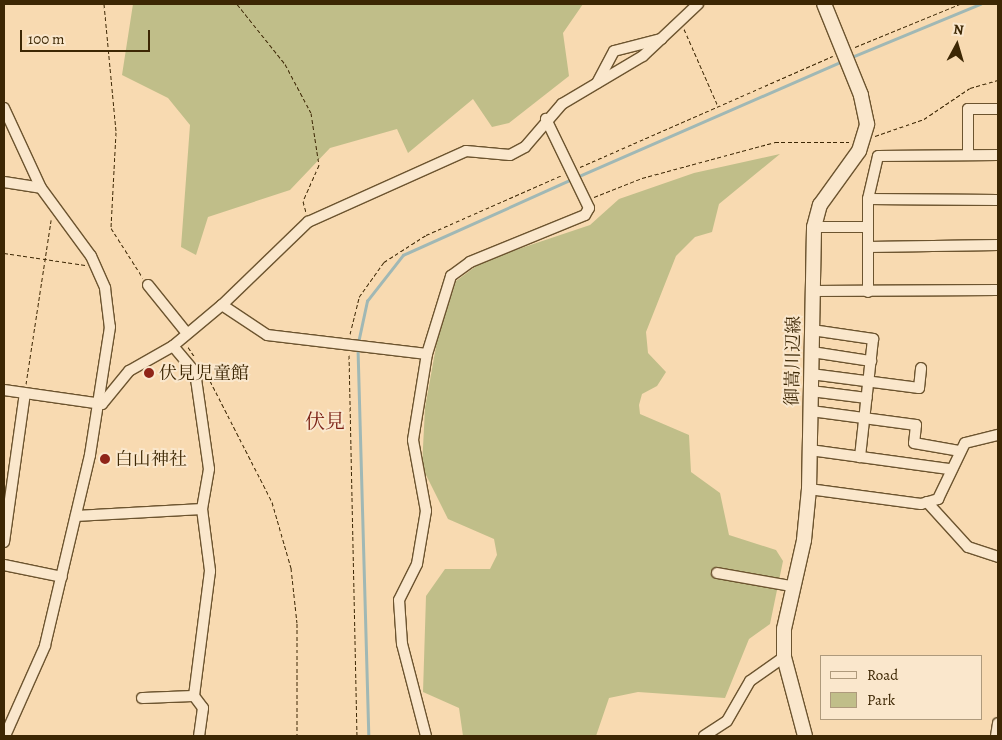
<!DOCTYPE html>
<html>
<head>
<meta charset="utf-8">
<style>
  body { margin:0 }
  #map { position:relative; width:1002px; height:740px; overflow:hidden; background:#f8dab1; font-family:Alegreya,"Noto Serif JP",serif }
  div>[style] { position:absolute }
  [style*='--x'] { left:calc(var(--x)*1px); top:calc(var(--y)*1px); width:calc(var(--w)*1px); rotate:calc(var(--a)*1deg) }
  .green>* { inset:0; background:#c0be89 }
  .stream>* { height:2.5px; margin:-1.25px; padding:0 1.25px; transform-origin:1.25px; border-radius:1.25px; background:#a0b8b5 }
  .path>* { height:1px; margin-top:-0.5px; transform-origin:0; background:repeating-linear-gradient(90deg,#3d2704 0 4px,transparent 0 6.5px) }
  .roads { filter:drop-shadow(1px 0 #6c542f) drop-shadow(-1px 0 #6c542f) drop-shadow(0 1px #6c542f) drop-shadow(0 -1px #6c542f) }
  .street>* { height:10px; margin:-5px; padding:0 5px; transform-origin:5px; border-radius:5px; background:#fae7cc }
  .secondary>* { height:14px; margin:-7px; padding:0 7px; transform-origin:7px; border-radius:7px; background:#fae7cc }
  .dots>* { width:14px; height:14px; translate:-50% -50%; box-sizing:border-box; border:2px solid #fae7cc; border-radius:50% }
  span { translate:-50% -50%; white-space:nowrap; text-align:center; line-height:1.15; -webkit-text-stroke:4px #fae7cc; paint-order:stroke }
  .street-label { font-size:18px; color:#3d2704 }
  .poi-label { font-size:18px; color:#3d2704 }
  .left { translate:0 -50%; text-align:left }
  .quarter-label { font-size:20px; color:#7a1f14 }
  .frame { position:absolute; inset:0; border:5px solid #3d2704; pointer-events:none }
  .legend { position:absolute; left:820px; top:655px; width:162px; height:65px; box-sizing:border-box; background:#fae7cc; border:1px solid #ae9a7c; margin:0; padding:6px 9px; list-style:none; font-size:15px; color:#3d2704 }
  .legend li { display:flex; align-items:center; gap:10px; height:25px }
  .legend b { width:25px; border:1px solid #ae9a7c }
  .north { position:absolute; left:932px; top:20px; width:50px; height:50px; -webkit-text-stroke:4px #fae7cc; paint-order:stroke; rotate:6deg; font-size:14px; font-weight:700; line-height:20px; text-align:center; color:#3d2704 }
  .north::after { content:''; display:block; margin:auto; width:18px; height:22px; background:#3d2704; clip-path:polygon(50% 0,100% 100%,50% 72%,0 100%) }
  .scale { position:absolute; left:20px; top:30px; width:130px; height:22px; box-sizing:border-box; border:2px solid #3d2704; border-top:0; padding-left:6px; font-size:15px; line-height:18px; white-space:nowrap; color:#3d2704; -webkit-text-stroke:4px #fae7cc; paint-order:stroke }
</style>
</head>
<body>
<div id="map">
  <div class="green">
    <i style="clip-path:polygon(133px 4px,583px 4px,563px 33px,569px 76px,509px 123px,492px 127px,473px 99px,408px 153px,397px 129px,330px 148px,290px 190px,208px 217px,196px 255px,181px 247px,190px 125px,168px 98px,122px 75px)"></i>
    <i style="clip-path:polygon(780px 154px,719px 204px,712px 232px,695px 237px,676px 256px,646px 332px,648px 353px,666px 372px,657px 386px,642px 394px,639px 405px,640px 414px,689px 435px,691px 472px,720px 493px,729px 535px,776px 550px,783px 561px,770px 624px,749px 639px,725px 698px,638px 692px,609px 698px,596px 736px,463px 736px,459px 708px,423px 692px,426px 596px,445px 569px,490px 569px,497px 555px,494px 539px,448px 519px,422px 467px,425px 408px,437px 341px,456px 281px,483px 261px,590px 225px,619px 199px,694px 173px)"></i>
  </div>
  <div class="stream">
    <i style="--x:852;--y:57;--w:139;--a:-22.5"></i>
    <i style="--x:577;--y:177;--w:289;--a:-23.6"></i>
    <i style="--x:358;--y:343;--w:43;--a:-77.9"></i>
    <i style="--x:367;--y:301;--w:58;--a:-52"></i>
    <i style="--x:403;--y:255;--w:185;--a:-24.2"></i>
    <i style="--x:358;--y:348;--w:388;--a:88.4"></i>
  </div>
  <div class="path">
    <i style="--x:104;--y:4;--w:129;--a:84.6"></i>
    <i style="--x:116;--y:132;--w:96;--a:93"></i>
    <i style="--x:111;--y:228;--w:59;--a:57.4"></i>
    <i style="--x:237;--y:4;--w:77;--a:51.3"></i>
    <i style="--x:285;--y:64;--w:55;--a:62"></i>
    <i style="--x:311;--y:113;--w:53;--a:81.3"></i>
    <i style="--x:319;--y:165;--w:39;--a:114"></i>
    <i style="--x:303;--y:201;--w:11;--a:75"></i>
    <i style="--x:684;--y:29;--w:84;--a:66.2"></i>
    <i style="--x:855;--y:47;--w:113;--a:-22.3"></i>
    <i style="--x:875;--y:136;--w:52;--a:-19.1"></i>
    <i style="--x:924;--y:119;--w:55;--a:-34"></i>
    <i style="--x:970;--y:88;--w:29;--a:-16"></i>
    <i style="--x:580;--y:167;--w:276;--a:-23.7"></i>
    <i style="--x:594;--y:197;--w:52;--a:-21.6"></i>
    <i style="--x:642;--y:178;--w:138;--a:-15.1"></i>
    <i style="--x:775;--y:142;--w:74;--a:0"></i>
    <i style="--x:4;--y:253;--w:82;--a:8.4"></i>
    <i style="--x:350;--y:334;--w:38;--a:-76"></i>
    <i style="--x:359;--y:297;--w:43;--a:-54.5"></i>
    <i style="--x:384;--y:262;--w:50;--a:-32.7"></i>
    <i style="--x:426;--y:235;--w:149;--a:-23.8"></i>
    <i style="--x:188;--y:347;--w:11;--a:56"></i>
    <i style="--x:349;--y:355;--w:381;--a:88.8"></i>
    <i style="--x:204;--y:369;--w:149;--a:62.9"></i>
    <i style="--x:272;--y:502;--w:69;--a:73.9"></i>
    <i style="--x:291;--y:568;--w:55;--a:83.8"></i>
    <i style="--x:297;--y:623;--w:113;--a:90"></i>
    <i style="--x:26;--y:384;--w:166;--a:-81.3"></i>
  </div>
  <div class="roads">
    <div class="street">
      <i style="--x:597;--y:83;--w:36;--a:-62"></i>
      <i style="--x:614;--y:51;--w:49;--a:-14.3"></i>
      <i style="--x:4;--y:108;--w:88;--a:65.2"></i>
      <i style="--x:41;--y:188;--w:84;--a:53.7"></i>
      <i style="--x:91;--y:256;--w:35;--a:66"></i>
      <i style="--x:105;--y:288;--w:39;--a:83"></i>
      <i style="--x:110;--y:327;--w:130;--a:98.9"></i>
      <i style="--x:90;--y:455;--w:196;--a:103.3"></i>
      <i style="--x:45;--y:646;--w:98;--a:114"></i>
      <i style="--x:968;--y:155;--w:46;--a:-90"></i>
      <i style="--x:968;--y:109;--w:30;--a:0"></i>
      <i style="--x:4;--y:182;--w:37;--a:9"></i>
      <i style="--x:868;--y:199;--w:130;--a:0.4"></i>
      <i style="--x:814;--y:227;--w:54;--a:0"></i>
      <i style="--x:868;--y:247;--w:130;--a:-0.9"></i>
      <i style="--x:148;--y:285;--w:59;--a:51.2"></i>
      <i style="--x:813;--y:291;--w:185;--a:-0.3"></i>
      <i style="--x:868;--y:292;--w:93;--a:-90"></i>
      <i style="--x:868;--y:199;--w:44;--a:-76.9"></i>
      <i style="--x:878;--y:156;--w:120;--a:-0.5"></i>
      <i style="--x:222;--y:305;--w:54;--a:33.7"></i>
      <i style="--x:267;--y:335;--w:161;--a:6.8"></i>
      <i style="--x:812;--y:330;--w:62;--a:8.4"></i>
      <i style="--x:873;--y:339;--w:119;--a:96.3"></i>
      <i style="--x:173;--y:346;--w:34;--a:50"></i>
      <i style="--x:195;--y:372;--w:98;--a:81.8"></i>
      <i style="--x:209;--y:469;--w:41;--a:99.9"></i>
      <i style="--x:202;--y:509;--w:63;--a:82.6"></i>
      <i style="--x:210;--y:571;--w:126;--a:97.3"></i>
      <i style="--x:194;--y:696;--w:15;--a:53"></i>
      <i style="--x:203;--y:708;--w:28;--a:98"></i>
      <i style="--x:812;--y:352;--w:60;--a:8.7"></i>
      <i style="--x:811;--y:374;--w:109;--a:7.4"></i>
      <i style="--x:919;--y:388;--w:20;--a:-84"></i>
      <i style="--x:4;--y:390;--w:99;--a:8.1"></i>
      <i style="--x:102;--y:404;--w:43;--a:-50.7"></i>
      <i style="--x:129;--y:371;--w:51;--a:-29.6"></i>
      <i style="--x:173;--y:346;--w:64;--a:-39.9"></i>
      <i style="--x:222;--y:305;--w:120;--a:-44"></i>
      <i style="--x:308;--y:222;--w:173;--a:-24.2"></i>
      <i style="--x:466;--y:151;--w:44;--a:5.2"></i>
      <i style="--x:510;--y:155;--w:17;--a:-28"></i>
      <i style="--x:525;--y:147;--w:57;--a:-49.3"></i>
      <i style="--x:562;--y:104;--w:94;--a:-30.7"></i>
      <i style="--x:643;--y:56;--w:76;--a:-43.4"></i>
      <i style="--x:811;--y:391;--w:56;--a:7.1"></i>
      <i style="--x:811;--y:411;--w:106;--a:7.6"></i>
      <i style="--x:916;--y:425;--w:18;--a:96"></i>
      <i style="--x:914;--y:443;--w:47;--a:9.9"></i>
      <i style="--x:810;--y:450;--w:140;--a:7.8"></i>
      <i style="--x:809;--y:489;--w:113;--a:7.6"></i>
      <i style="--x:921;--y:504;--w:18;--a:-16"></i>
      <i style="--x:938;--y:499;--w:62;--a:-64.3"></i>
      <i style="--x:965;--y:443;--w:34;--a:-14"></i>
      <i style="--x:927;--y:502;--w:61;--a:47.7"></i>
      <i style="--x:968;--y:547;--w:32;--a:18"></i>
      <i style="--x:76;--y:516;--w:126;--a:-3.2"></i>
      <i style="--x:4;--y:542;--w:150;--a:-82"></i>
      <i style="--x:4;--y:565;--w:59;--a:11.7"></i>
      <i style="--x:717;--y:573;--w:75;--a:10"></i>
      <i style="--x:142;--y:698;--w:52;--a:-2.2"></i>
      <i style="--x:426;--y:736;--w:95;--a:-104.6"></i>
      <i style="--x:402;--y:644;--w:44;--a:-93.9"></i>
      <i style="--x:399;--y:600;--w:40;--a:-63.4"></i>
      <i style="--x:417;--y:564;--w:54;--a:-80.4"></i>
      <i style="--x:426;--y:511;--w:72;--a:-100.4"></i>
      <i style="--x:413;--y:440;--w:87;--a:-80.8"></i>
      <i style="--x:427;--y:354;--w:82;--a:-72.9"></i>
      <i style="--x:451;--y:276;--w:24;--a:-36"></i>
      <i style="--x:470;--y:262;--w:124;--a:-22.2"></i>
      <i style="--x:585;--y:215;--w:8;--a:-60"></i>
      <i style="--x:589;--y:208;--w:99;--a:-115.8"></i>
      <i style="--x:704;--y:736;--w:27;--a:-33"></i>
      <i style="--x:727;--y:721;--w:46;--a:-60.1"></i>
      <i style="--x:750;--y:681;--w:42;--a:-35.2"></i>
      <i style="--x:996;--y:736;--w:13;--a:-81"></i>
    </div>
    <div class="secondary">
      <i style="--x:805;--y:736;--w:82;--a:-104.9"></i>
      <i style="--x:784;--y:657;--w:28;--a:-90"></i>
      <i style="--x:784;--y:629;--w:91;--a:-77.3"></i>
      <i style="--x:804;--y:540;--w:51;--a:-84.4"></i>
      <i style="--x:809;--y:489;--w:262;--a:-88.9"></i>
      <i style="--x:814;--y:227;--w:23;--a:-75"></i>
      <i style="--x:820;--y:205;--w:67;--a:-54.2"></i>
      <i style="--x:859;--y:151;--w:28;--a:-73"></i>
      <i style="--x:867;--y:124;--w:30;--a:-102"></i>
      <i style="--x:861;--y:95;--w:98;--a:-112.1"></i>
    </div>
  </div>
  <div class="dots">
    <i style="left:149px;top:373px;background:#8f2418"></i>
    <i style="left:105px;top:459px;background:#8f2418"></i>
  </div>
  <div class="street-label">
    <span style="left:793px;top:361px;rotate:-89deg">御嵩川辺線</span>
  </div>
  <div class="poi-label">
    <span class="left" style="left:159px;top:373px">伏見児童館</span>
    <span class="left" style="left:115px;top:459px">白山神社</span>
  </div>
  <div class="quarter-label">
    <span style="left:325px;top:421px">伏見</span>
  </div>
  <div class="frame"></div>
  <ul class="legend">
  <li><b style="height:6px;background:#fae7cc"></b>Road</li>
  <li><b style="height:14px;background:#c0be89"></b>Park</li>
  </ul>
  <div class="north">N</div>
  <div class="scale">100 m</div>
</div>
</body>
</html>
